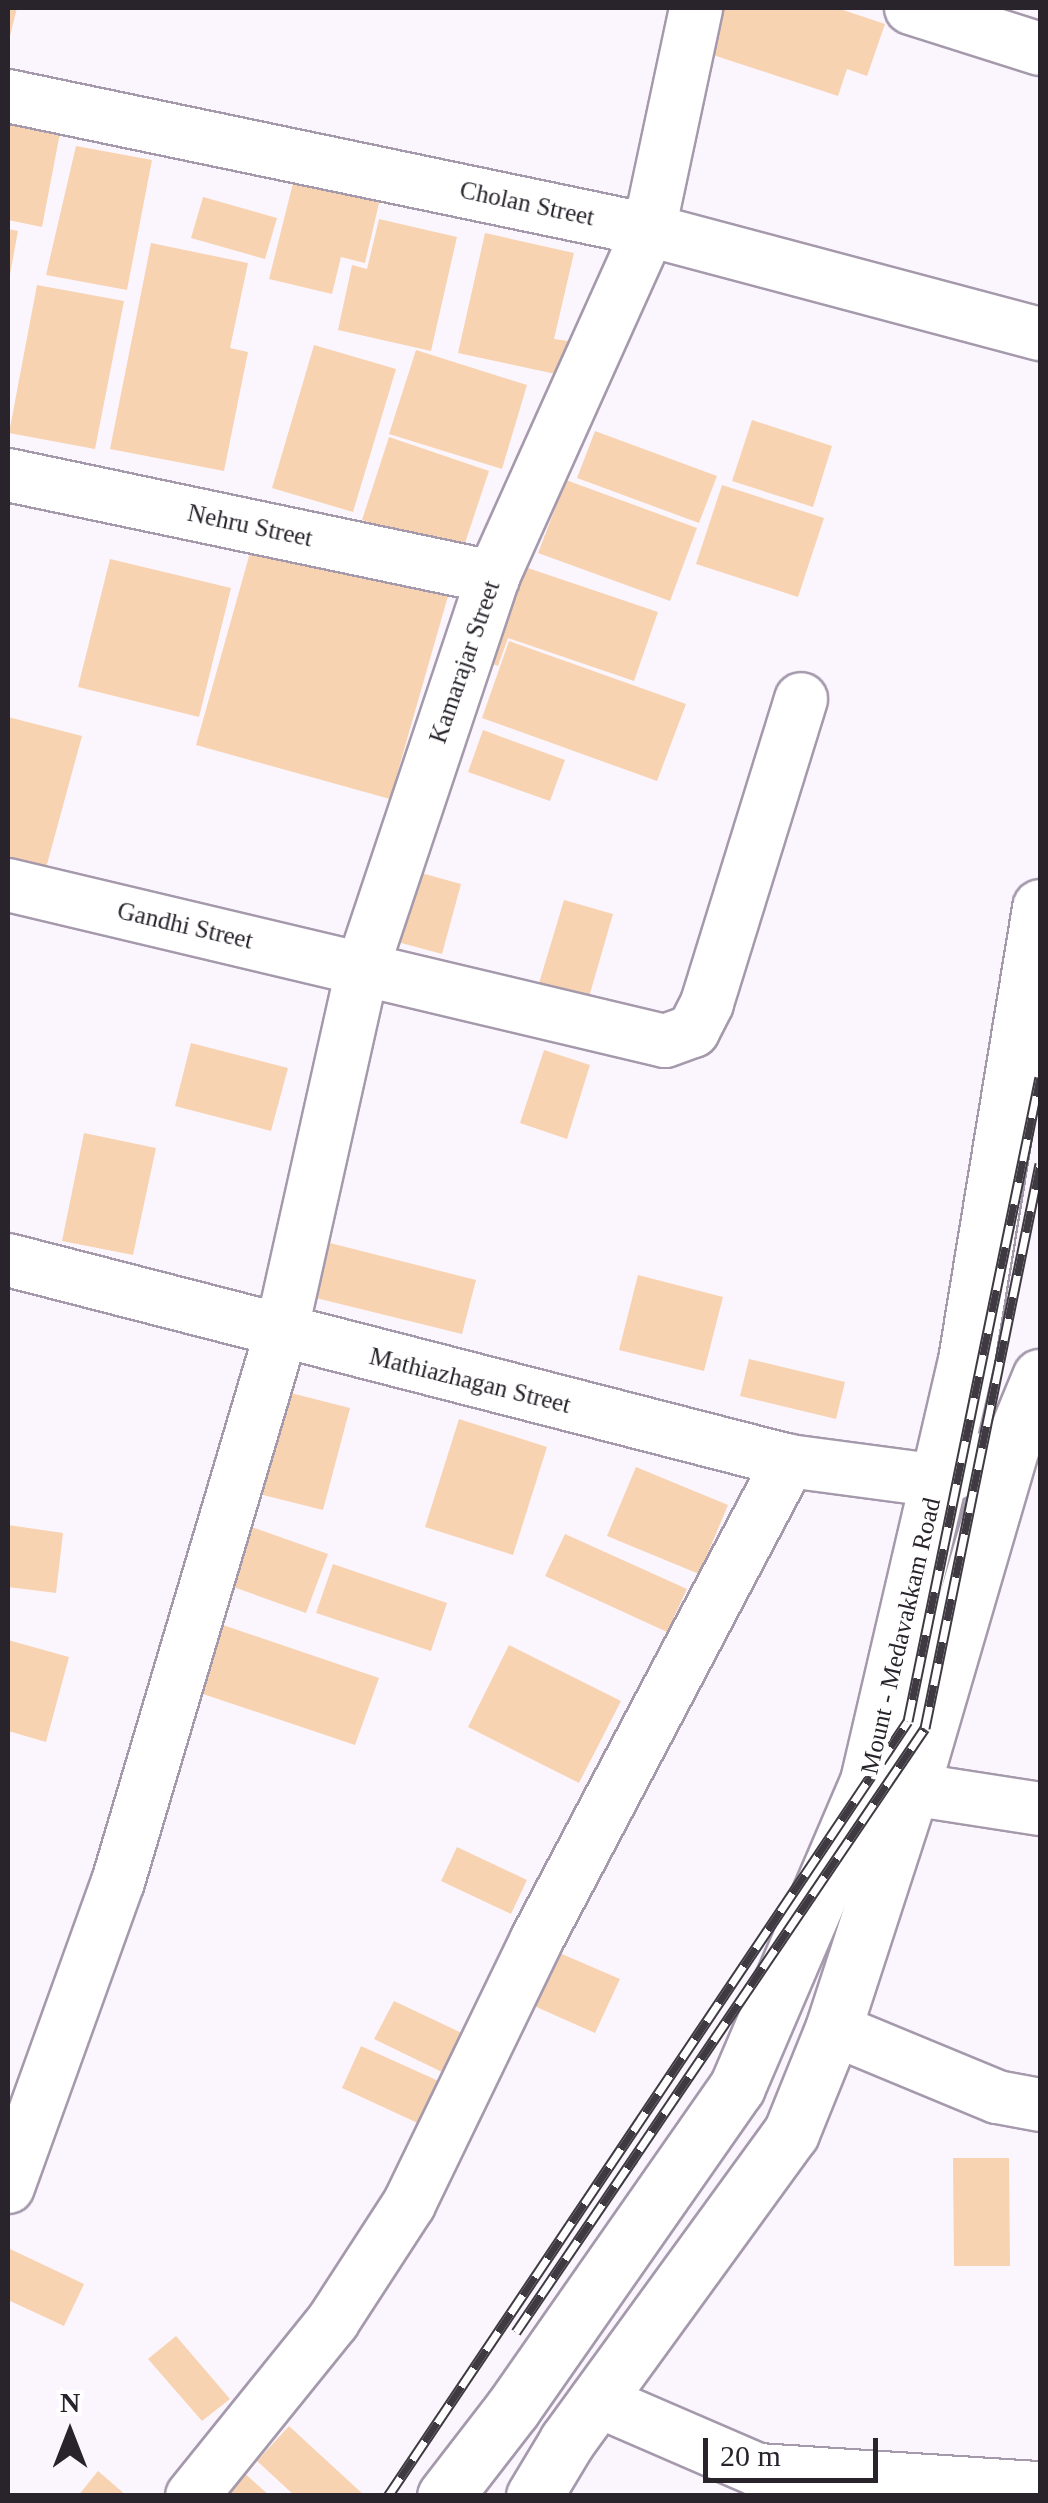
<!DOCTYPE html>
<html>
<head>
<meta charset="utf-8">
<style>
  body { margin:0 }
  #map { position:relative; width:1048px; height:2503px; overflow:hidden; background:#fbf6fe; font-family:Georgia,serif }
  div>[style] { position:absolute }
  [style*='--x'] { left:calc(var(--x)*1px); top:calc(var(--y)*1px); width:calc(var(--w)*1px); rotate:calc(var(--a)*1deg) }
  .building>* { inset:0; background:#f8d3b2 }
  .roads { filter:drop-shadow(2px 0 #a599ac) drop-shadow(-2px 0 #a599ac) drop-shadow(0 2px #a599ac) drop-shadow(0 -2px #a599ac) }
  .street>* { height:52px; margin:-26px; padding:0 26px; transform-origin:26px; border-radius:26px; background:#fff }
  .primary>* { height:55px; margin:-27.5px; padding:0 27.5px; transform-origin:27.5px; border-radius:27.5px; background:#fff }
  .rail>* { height:11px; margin-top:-5.5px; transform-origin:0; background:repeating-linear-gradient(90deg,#fff 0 22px,#3f3a42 0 44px); box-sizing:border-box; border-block:2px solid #3f3a42 }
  span { translate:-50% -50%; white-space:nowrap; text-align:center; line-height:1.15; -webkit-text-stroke:10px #fff; paint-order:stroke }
  .street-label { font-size:25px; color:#29242c }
  .frame { position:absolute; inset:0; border:10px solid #29242c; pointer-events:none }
  .north { position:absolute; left:20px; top:2383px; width:100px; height:100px; -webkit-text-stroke:8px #fff; paint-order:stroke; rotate:0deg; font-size:28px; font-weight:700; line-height:40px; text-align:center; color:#29242c }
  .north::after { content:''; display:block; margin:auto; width:35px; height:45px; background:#29242c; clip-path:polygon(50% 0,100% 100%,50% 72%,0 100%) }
  .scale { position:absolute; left:703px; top:2438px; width:175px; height:45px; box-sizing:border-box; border:5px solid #29242c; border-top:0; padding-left:12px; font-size:30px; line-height:35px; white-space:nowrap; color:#29242c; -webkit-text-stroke:8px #fff; paint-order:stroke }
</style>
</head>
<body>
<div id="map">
  <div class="building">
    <i style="clip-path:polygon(8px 8px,17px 8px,9px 40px,8px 40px)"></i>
    <i style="clip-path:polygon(723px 8px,837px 8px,885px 24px,867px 76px,847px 69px,838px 96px,707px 53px)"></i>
    <i style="clip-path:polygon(8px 123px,60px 133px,42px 227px,8px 220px)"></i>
    <i style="clip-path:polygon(76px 146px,152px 160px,127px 290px,46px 275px)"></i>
    <i style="clip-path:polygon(294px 179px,380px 199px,365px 263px,341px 257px,332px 294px,269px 279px)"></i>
    <i style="clip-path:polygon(203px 197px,277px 218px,265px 259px,191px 238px)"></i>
    <i style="clip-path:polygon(379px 219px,457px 237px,431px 351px,338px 330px,352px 265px,367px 269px)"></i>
    <i style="clip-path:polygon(8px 229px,18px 231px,9px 280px,8px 279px)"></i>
    <i style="clip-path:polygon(485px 233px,574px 253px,554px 339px,568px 341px,560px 375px,458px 353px)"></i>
    <i style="clip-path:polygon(151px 243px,248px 263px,230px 348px,248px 352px,224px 471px,110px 449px)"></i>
    <i style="clip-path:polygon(37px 285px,124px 301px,95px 449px,9px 433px)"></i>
    <i style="clip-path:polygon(314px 345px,396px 369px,353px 512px,272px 488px)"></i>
    <i style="clip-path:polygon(416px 350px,527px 385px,502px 469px,389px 434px)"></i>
    <i style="clip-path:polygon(752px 420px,832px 446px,813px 507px,732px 481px)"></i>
    <i style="clip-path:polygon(595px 431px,717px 476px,699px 523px,577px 478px)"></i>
    <i style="clip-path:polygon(389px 437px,489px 471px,462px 552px,362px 520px)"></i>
    <i style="clip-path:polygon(566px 480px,697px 528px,670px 601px,538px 553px)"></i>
    <i style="clip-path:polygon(722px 485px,824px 518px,798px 597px,696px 564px)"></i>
    <i style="clip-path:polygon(253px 542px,448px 596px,390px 799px,196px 745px)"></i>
    <i style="clip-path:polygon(110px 559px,231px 588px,199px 717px,78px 687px)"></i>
    <i style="clip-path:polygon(522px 566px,658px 612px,634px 681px,508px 638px,498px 666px,479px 659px)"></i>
    <i style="clip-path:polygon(509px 641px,686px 704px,657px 781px,482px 718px)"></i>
    <i style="clip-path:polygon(8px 717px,82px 736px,46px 868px,8px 858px)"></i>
    <i style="clip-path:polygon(483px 730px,565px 760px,550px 801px,468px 772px)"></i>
    <i style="clip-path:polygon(414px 871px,461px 884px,442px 954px,394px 941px)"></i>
    <i style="clip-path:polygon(564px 900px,613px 914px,587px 1004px,537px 990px)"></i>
    <i style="clip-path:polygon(191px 1043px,288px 1068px,271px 1131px,175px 1106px)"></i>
    <i style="clip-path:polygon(544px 1050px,590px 1065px,567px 1139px,520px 1123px)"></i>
    <i style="clip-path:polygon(84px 1133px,156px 1148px,133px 1255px,62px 1241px)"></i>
    <i style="clip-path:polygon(330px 1243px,476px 1280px,462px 1334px,316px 1298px)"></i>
    <i style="clip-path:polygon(638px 1275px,723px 1297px,704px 1371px,619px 1350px)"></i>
    <i style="clip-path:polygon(749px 1359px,845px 1382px,836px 1419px,740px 1396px)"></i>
    <i style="clip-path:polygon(279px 1390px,350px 1408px,323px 1510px,251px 1492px)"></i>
    <i style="clip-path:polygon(459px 1419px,547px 1447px,513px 1555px,425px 1527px)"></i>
    <i style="clip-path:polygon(636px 1467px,728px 1505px,699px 1574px,607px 1536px)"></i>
    <i style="clip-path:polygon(8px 1525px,63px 1533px,56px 1593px,8px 1587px)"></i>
    <i style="clip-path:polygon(246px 1525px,328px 1554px,306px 1613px,225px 1584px)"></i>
    <i style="clip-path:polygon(565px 1534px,687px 1589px,667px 1632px,545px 1576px)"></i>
    <i style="clip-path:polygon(333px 1564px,447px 1603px,431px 1651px,316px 1613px)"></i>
    <i style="clip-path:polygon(220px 1624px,379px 1678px,355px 1745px,197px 1692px)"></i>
    <i style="clip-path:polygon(8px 1640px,69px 1657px,46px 1742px,8px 1731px)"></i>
    <i style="clip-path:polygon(509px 1645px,621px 1701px,579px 1783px,468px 1727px)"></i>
    <i style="clip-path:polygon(457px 1847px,527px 1880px,511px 1914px,441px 1881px)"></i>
    <i style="clip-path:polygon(555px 1951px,620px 1979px,595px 2033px,532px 2005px)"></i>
    <i style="clip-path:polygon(394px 2001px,466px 2035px,446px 2074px,374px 2039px)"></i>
    <i style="clip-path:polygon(361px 2046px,443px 2083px,424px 2126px,342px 2088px)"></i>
    <i style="clip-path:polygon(953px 2158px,1009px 2158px,1010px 2266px,954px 2266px)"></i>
    <i style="clip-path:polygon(8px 2248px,84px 2284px,64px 2326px,8px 2300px)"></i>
    <i style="clip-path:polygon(176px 2336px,230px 2399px,202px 2421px,148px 2359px)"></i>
    <i style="clip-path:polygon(289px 2426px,365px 2496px,295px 2496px,257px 2461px)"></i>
    <i style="clip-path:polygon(241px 2470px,270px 2496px,218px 2496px)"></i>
    <i style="clip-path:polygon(98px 2471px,127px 2496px,78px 2496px)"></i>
  </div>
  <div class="roads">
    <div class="street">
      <i style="--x:911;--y:8;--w:135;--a:17.6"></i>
      <i style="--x:8;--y:96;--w:655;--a:11.81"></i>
      <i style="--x:649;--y:230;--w:405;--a:14.9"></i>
      <i style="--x:8;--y:475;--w:496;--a:11.9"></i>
      <i style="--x:8;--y:885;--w:675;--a:13.36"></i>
      <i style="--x:665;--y:1041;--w:30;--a:-20"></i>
      <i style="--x:693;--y:1031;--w:31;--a:-63"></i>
      <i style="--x:707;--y:1003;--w:318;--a:-72.8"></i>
      <i style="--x:8;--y:1260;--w:806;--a:14.43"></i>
      <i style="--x:789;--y:1461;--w:150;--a:7.6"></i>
      <i style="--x:938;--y:1481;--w:81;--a:-25"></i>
      <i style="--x:911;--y:1789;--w:131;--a:8.8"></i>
      <i style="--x:833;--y:2029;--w:178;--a:22.5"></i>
      <i style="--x:997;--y:2097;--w:44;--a:10.5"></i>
      <i style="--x:8;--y:2187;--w:324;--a:-70.2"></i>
      <i style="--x:118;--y:1882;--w:573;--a:-73.46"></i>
      <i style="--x:281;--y:1333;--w:376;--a:-77.4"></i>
      <i style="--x:363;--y:966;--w:410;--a:-71.5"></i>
      <i style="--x:493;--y:577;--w:380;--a:-65.8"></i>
      <i style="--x:649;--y:230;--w:227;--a:-78"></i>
      <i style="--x:596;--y:2400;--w:176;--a:23.4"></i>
      <i style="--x:758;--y:2470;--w:283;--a:3.7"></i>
      <i style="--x:192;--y:2496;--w:225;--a:-51.1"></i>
      <i style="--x:333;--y:2321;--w:140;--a:-57"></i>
      <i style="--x:409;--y:2204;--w:292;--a:-64.2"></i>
      <i style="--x:536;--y:1941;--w:543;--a:-62.21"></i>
    </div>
    <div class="primary">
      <i style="--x:445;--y:2496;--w:111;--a:-52.3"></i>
      <i style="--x:513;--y:2408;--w:391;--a:-55.1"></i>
      <i style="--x:737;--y:2087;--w:333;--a:-66.8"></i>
      <i style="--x:868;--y:1781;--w:432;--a:-76.9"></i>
      <i style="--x:966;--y:1360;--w:459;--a:-80.7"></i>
      <i style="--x:534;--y:2496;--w:64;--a:-59"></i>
      <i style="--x:567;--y:2441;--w:381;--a:-54"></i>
      <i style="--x:791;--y:2133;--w:112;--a:-68"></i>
      <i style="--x:833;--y:2029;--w:252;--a:-72"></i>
      <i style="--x:911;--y:1789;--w:356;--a:-73.7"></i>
      <i style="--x:1011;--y:1447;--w:76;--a:-67.5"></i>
    </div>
  </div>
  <div class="rail">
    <i style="--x:516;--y:2332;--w:729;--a:-55.9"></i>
    <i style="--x:925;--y:1728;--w:576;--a:-78.48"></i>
    <i style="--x:388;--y:2496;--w:933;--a:-56.14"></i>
    <i style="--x:908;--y:1721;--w:657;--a:-78.42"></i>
  </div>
  <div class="street-label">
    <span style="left:527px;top:204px;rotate:12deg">Cholan Street</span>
    <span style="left:250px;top:526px;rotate:12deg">Nehru Street</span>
    <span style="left:465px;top:662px;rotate:-71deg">Kamarajar Street</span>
    <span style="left:185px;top:926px;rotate:13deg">Gandhi Street</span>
    <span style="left:470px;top:1381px;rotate:14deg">Mathiazhagan Street</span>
    <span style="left:901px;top:1636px;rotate:-77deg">Mount - Medavakkam Road</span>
  </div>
  <div class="frame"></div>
  <div class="north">N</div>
  <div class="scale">20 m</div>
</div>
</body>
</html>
